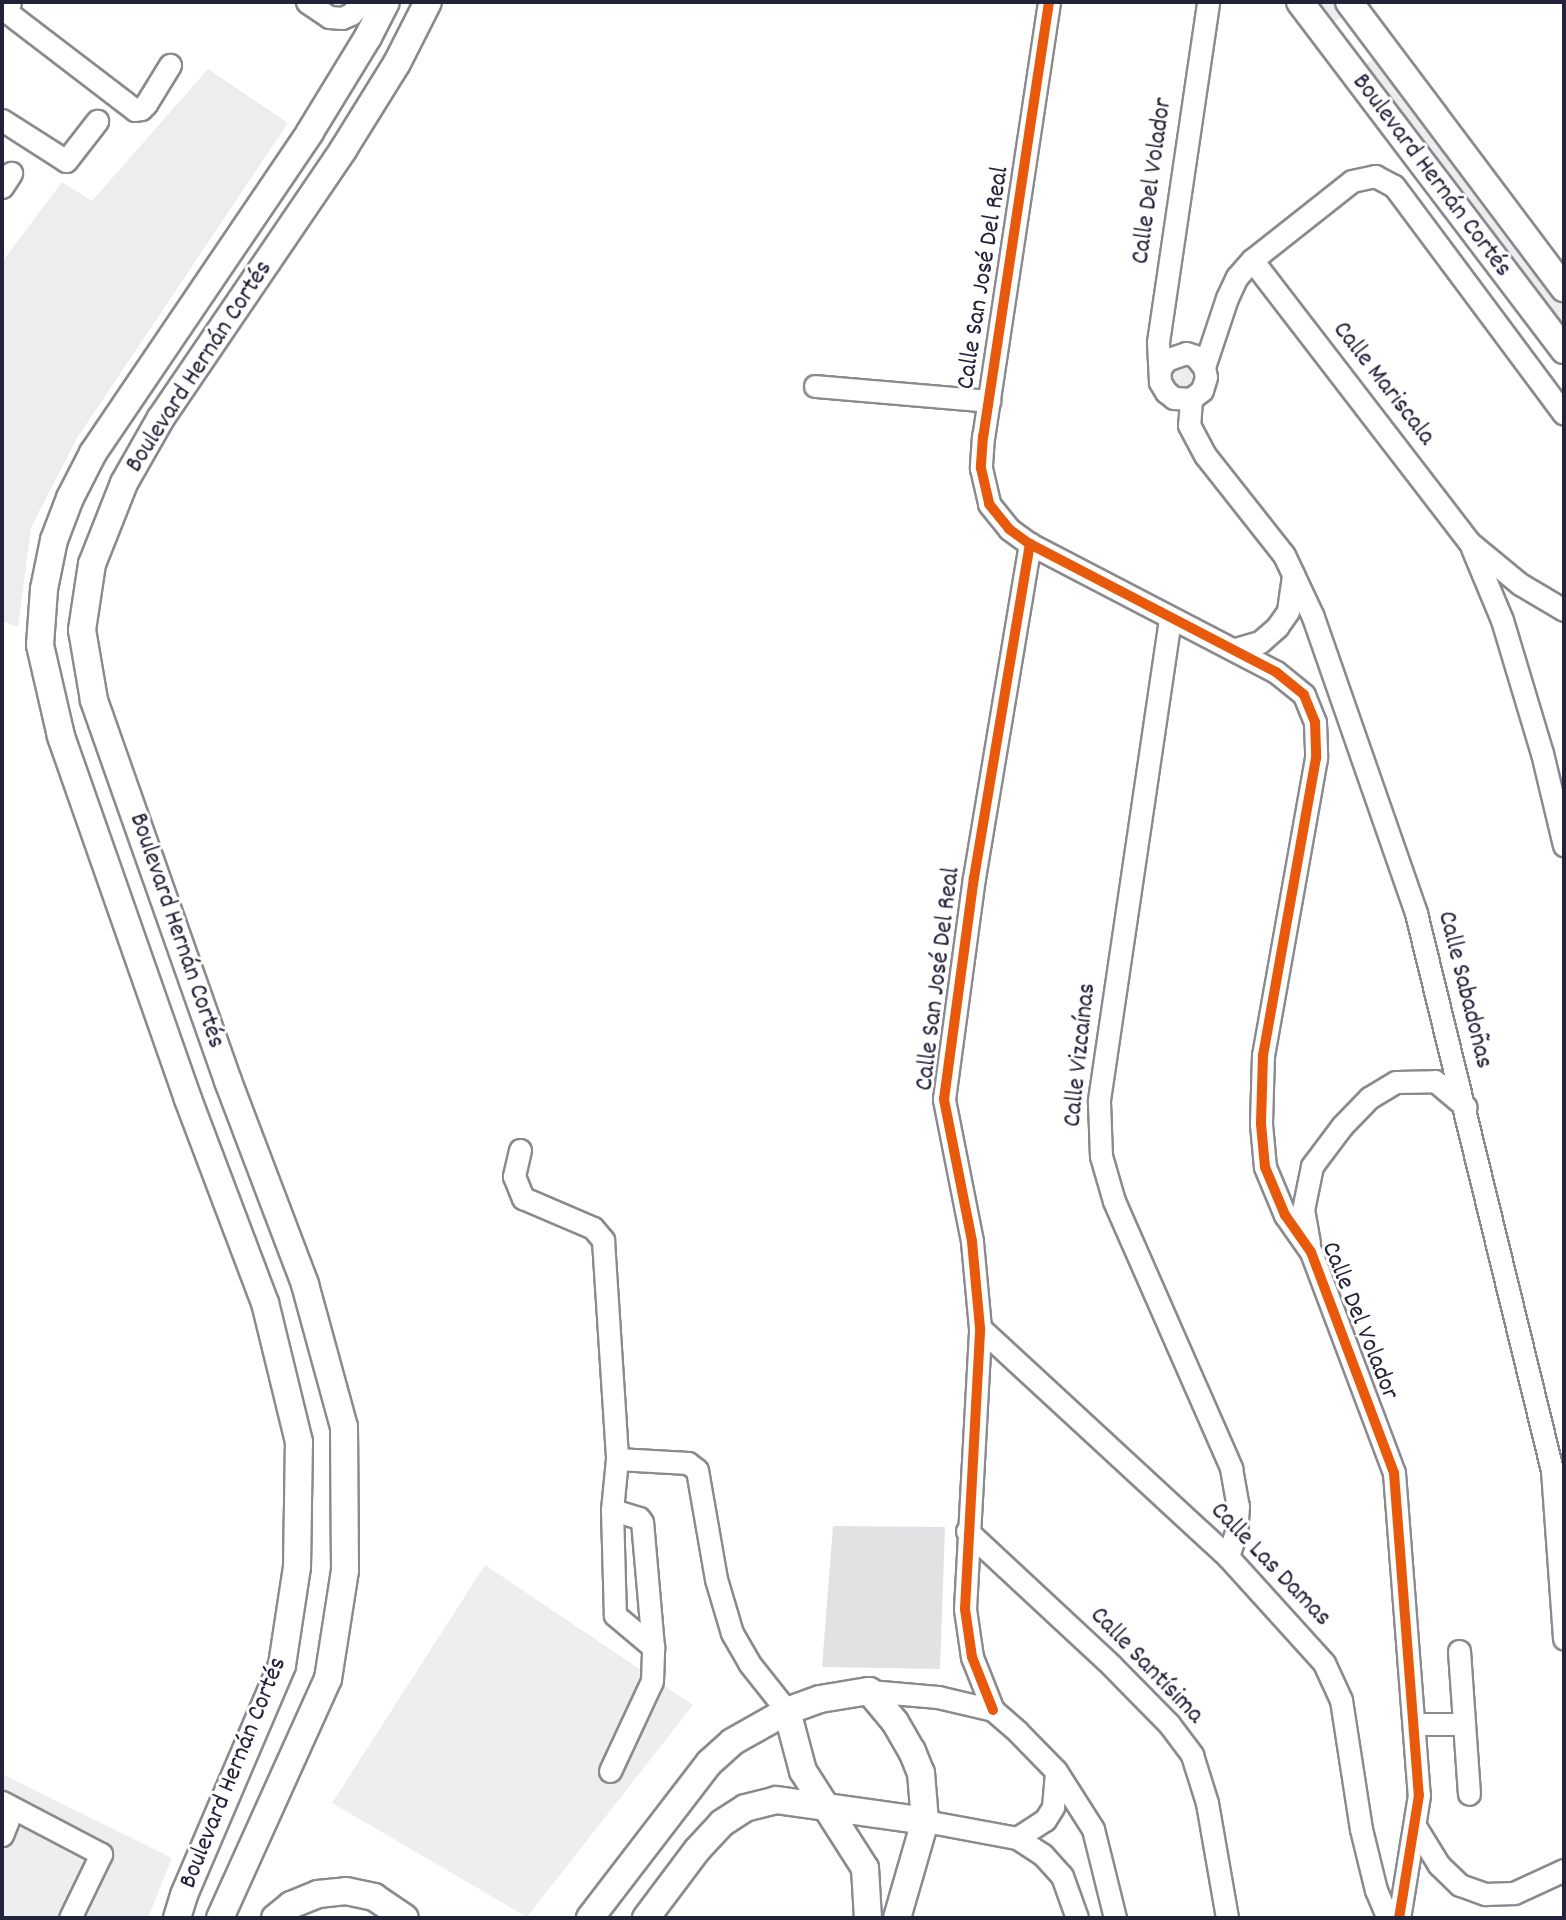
<!DOCTYPE html>
<html>
<head>
<meta charset="utf-8">
<style>
  body { margin:0 }
  #map { position:relative; width:1566px; height:1920px; overflow:hidden; background:#fff; font-family:Dekko,sans-serif }
  div>[style] { position:absolute }
  [style*='--x'] { left:calc(var(--x)*1px); top:calc(var(--y)*1px); width:calc(var(--w)*1px); rotate:calc(var(--a)*1deg) }
  .built>* { inset:0; background:#eeeeef }
  .green>* { inset:0; background:#ededef }
  .building>* { inset:0; background:#e2e2e4 }
  .roads { filter:drop-shadow(2px 0 #8a8a8f) drop-shadow(-2px 0 #8a8a8f) drop-shadow(0 2px #8a8a8f) drop-shadow(0 -2px #8a8a8f) }
  .minor>* { height:21px; margin:-10.5px; padding:0 10.5px; transform-origin:10.5px; border-radius:10.5px; background:#fff }
  .major>* { height:26px; margin:-13px; padding:0 13px; transform-origin:13px; border-radius:13px; background:#fff }
  .cycleway>* { height:10px; margin:-5px; padding:0 5px; transform-origin:5px; border-radius:5px; background:#e8590c }
  span { translate:-50% -50%; white-space:nowrap; text-align:center; line-height:1.15; -webkit-text-stroke:6px #fff; paint-order:stroke }
  .street-label { font-size:26px; color:#22223b }
  .frame { position:absolute; inset:0; border:4px solid #22223b; pointer-events:none }
</style>
</head>
<body>
<div id="map">
  <div class="built">
    <i style="clip-path:polygon(485px 1565px,693px 1705px,527px 1917px,332px 1803px)"></i>
    <i style="clip-path:polygon(2px 1774px,172px 1858px,148px 1918px,2px 1918px)"></i>
  </div>
  <div class="green">
    <i style="clip-path:polygon(1309px 2px,1335px 2px,1344px 15px,1328px 27px)"></i>
    <i style="clip-path:polygon(1382px 53px,1564px 299px,1564px 346px,1354px 73px)"></i>
    <i style="clip-path:polygon(208px 69px,288px 123px,77px 438px,31px 528px,18px 627px,2px 621px,2px 262px,62px 182px,92px 201px)"></i>
    <i style="clip-path:polygon(1178px 363px,1193px 365px,1199px 379px,1189px 391px,1174px 389px,1168px 375px)"></i>
  </div>
  <div class="building">
    <i style="clip-path:polygon(833px 1526px,945px 1527px,940px 1669px,822px 1667px)"></i>
  </div>
  <div class="roads">
    <div class="minor">
      <i style="--x:10;--y:2;--w:10;--a:107"></i>
      <i style="--x:7;--y:12;--w:161;--a:37.4"></i>
      <i style="--x:135;--y:110;--w:6;--a:-9"></i>
      <i style="--x:141;--y:109;--w:7;--a:-45"></i>
      <i style="--x:146;--y:104;--w:46;--a:-58.4"></i>
      <i style="--x:307;--y:2;--w:27;--a:34"></i>
      <i style="--x:329;--y:17;--w:13;--a:4"></i>
      <i style="--x:342;--y:18;--w:10;--a:-24"></i>
      <i style="--x:351;--y:14;--w:16;--a:-47"></i>
      <i style="--x:1049;--y:2;--w:439;--a:98.6"></i>
      <i style="--x:983;--y:436;--w:32;--a:94"></i>
      <i style="--x:981;--y:468;--w:37;--a:77"></i>
      <i style="--x:989;--y:504;--w:32;--a:51"></i>
      <i style="--x:1009;--y:529;--w:26;--a:36"></i>
      <i style="--x:1030;--y:544;--w:277;--a:27.5"></i>
      <i style="--x:1276;--y:672;--w:36;--a:39"></i>
      <i style="--x:1304;--y:695;--w:29;--a:68"></i>
      <i style="--x:1315;--y:722;--w:36;--a:88"></i>
      <i style="--x:1316;--y:758;--w:302;--a:100.1"></i>
      <i style="--x:1263;--y:1055;--w:69;--a:91.7"></i>
      <i style="--x:1261;--y:1124;--w:43;--a:84.7"></i>
      <i style="--x:1265;--y:1167;--w:52;--a:67.4"></i>
      <i style="--x:1285;--y:1215;--w:45;--a:54.9"></i>
      <i style="--x:1311;--y:1252;--w:236;--a:69.4"></i>
      <i style="--x:1394;--y:1473;--w:323;--a:85.6"></i>
      <i style="--x:1419;--y:1795;--w:125;--a:99.2"></i>
      <i style="--x:2;--y:120;--w:76;--a:32.6"></i>
      <i style="--x:66;--y:161;--w:51;--a:-52.2"></i>
      <i style="--x:2;--y:187;--w:17;--a:-57"></i>
      <i style="--x:1252;--y:260;--w:356;--a:52.4"></i>
      <i style="--x:1469;--y:542;--w:66;--a:39.5"></i>
      <i style="--x:1520;--y:584;--w:51;--a:30.6"></i>
      <i style="--x:1204;--y:367;--w:73;--a:-71.6"></i>
      <i style="--x:1227;--y:298;--w:23;--a:-65"></i>
      <i style="--x:1237;--y:277;--w:23;--a:-49"></i>
      <i style="--x:1252;--y:260;--w:127;--a:-38.3"></i>
      <i style="--x:1352;--y:181;--w:24;--a:-12"></i>
      <i style="--x:1375;--y:176;--w:21;--a:28"></i>
      <i style="--x:1394;--y:186;--w:284;--a:53.3"></i>
      <i style="--x:1160;--y:369;--w:11;--a:-56"></i>
      <i style="--x:1166;--y:360;--w:21;--a:-19"></i>
      <i style="--x:1186;--y:353;--w:9;--a:18"></i>
      <i style="--x:1195;--y:356;--w:14;--a:51"></i>
      <i style="--x:1204;--y:367;--w:10;--a:79"></i>
      <i style="--x:1206;--y:377;--w:14;--a:107"></i>
      <i style="--x:1202;--y:390;--w:14;--a:141"></i>
      <i style="--x:1191;--y:399;--w:17;--a:-177"></i>
      <i style="--x:1174;--y:398;--w:10;--a:-143"></i>
      <i style="--x:1166;--y:392;--w:12;--a:-121"></i>
      <i style="--x:1160;--y:382;--w:40;--a:-92.9"></i>
      <i style="--x:1158;--y:342;--w:344;--a:-81.6"></i>
      <i style="--x:815;--y:386;--w:175;--a:4.9"></i>
      <i style="--x:1191;--y:399;--w:26;--a:94"></i>
      <i style="--x:1189;--y:425;--w:34;--a:62"></i>
      <i style="--x:1205;--y:455;--w:127;--a:51.7"></i>
      <i style="--x:1284;--y:555;--w:68;--a:64.9"></i>
      <i style="--x:1313;--y:617;--w:313;--a:70.8"></i>
      <i style="--x:1416;--y:913;--w:573;--a:76.28"></i>
      <i style="--x:1552;--y:1470;--w:169;--a:85.9"></i>
      <i style="--x:1472;--y:548;--w:78;--a:67.4"></i>
      <i style="--x:1502;--y:620;--w:139;--a:73.3"></i>
      <i style="--x:1542;--y:753;--w:95;--a:76.6"></i>
      <i style="--x:1170;--y:619;--w:488;--a:98.4"></i>
      <i style="--x:1099;--y:1102;--w:54;--a:87.9"></i>
      <i style="--x:1101;--y:1156;--w:47;--a:73.9"></i>
      <i style="--x:1114;--y:1201;--w:292;--a:66.3"></i>
      <i style="--x:1231;--y:1468;--w:39;--a:80"></i>
      <i style="--x:1238;--y:1506;--w:26;--a:94"></i>
      <i style="--x:1236;--y:1532;--w:26;--a:108"></i>
      <i style="--x:1235;--y:649;--w:26;--a:-16"></i>
      <i style="--x:1260;--y:642;--w:23;--a:-41"></i>
      <i style="--x:1277;--y:627;--w:19;--a:-55"></i>
      <i style="--x:1288;--y:611;--w:37;--a:-82"></i>
      <i style="--x:520;--y:1150;--w:27;--a:103"></i>
      <i style="--x:514;--y:1176;--w:24;--a:68"></i>
      <i style="--x:523;--y:1198;--w:76;--a:23.2"></i>
      <i style="--x:593;--y:1228;--w:16;--a:50"></i>
      <i style="--x:603;--y:1240;--w:219;--a:86.3"></i>
      <i style="--x:617;--y:1459;--w:51;--a:95.6"></i>
      <i style="--x:612;--y:1510;--w:105;--a:88.4"></i>
      <i style="--x:615;--y:1615;--w:50;--a:40.1"></i>
      <i style="--x:1309;--y:1243;--w:34;--a:-100"></i>
      <i style="--x:1303;--y:1210;--w:45;--a:-78.4"></i>
      <i style="--x:1312;--y:1166;--w:50;--a:-53.1"></i>
      <i style="--x:1342;--y:1126;--w:39;--a:-46"></i>
      <i style="--x:1369;--y:1098;--w:31;--a:-31"></i>
      <i style="--x:1396;--y:1082;--w:39;--a:-1"></i>
      <i style="--x:1435;--y:1081;--w:40;--a:40"></i>
      <i style="--x:980;--y:1328;--w:338;--a:42.7"></i>
      <i style="--x:1228;--y:1557;--w:143;--a:47.8"></i>
      <i style="--x:1324;--y:1663;--w:41;--a:65.3"></i>
      <i style="--x:1341;--y:1700;--w:131;--a:81.2"></i>
      <i style="--x:1361;--y:1829;--w:63;--a:76.2"></i>
      <i style="--x:1376;--y:1890;--w:30;--a:67"></i>
      <i style="--x:617;--y:1459;--w:71;--a:3.2"></i>
      <i style="--x:688;--y:1463;--w:11;--a:38"></i>
      <i style="--x:697;--y:1470;--w:111;--a:80.1"></i>
      <i style="--x:716;--y:1579;--w:56;--a:73.5"></i>
      <i style="--x:732;--y:1633;--w:34;--a:60"></i>
      <i style="--x:749;--y:1663;--w:61;--a:51.6"></i>
      <i style="--x:967;--y:1531;--w:197;--a:42.9"></i>
      <i style="--x:1111;--y:1665;--w:83;--a:45.5"></i>
      <i style="--x:1169;--y:1724;--w:39;--a:53"></i>
      <i style="--x:1192;--y:1755;--w:50;--a:72.6"></i>
      <i style="--x:1207;--y:1803;--w:117;--a:80.1"></i>
      <i style="--x:1459;--y:1651;--w:143;--a:86"></i>
      <i style="--x:869;--y:1691;--w:69;--a:5"></i>
      <i style="--x:938;--y:1697;--w:57;--a:13.3"></i>
      <i style="--x:993;--y:1710;--w:33;--a:41"></i>
      <i style="--x:1018;--y:1732;--w:54;--a:45.7"></i>
      <i style="--x:1056;--y:1771;--w:69;--a:57.5"></i>
      <i style="--x:1093;--y:1829;--w:92;--a:76.1"></i>
      <i style="--x:993;--y:1710;--w:57;--a:-111.6"></i>
      <i style="--x:972;--y:1657;--w:49;--a:-98.3"></i>
      <i style="--x:965;--y:1609;--w:281;--a:-86.9"></i>
      <i style="--x:980;--y:1328;--w:87;--a:-95.3"></i>
      <i style="--x:972;--y:1241;--w:145;--a:-101.2"></i>
      <i style="--x:944;--y:1099;--w:223;--a:-82.3"></i>
      <i style="--x:974;--y:878;--w:339;--a:-80.5"></i>
      <i style="--x:1416;--y:1724;--w:48;--a:0"></i>
      <i style="--x:610;--y:1771;--w:99;--a:-65"></i>
      <i style="--x:652;--y:1681;--w:34;--a:-88"></i>
      <i style="--x:653;--y:1647;--w:125;--a:-95"></i>
      <i style="--x:642;--y:1522;--w:5;--a:-127"></i>
      <i style="--x:639;--y:1518;--w:28;--a:-163"></i>
      <i style="--x:2;--y:1802;--w:112;--a:27.7"></i>
      <i style="--x:101;--y:1854;--w:71;--a:115.8"></i>
      <i style="--x:925;--y:1821;--w:94;--a:10.5"></i>
      <i style="--x:1017;--y:1838;--w:31;--a:33"></i>
      <i style="--x:1043;--y:1855;--w:28;--a:48"></i>
      <i style="--x:1062;--y:1876;--w:45;--a:70.3"></i>
      <i style="--x:1415;--y:1826;--w:46;--a:58.4"></i>
      <i style="--x:1439;--y:1865;--w:29;--a:44"></i>
      <i style="--x:1460;--y:1885;--w:27;--a:20"></i>
      <i style="--x:1485;--y:1894;--w:29;--a:-2"></i>
      <i style="--x:1514;--y:1893;--w:55;--a:-24.7"></i>
      <i style="--x:2;--y:1835;--w:29;--a:-68"></i>
      <i style="--x:1017;--y:1838;--w:33;--a:-33"></i>
      <i style="--x:1045;--y:1820;--w:15;--a:-58"></i>
      <i style="--x:1053;--y:1807;--w:36;--a:-85"></i>
    </div>
    <div class="major">
      <i style="--x:1300;--y:2;--w:437;--a:52.8"></i>
      <i style="--x:1349;--y:2;--w:358;--a:53.1"></i>
      <i style="--x:787;--y:1711;--w:62;--a:75.1"></i>
      <i style="--x:803;--y:1771;--w:115;--a:57.4"></i>
      <i style="--x:865;--y:1868;--w:50;--a:86.6"></i>
      <i style="--x:177;--y:1918;--w:24;--a:-73"></i>
      <i style="--x:184;--y:1895;--w:250;--a:-66.9"></i>
      <i style="--x:282;--y:1665;--w:99;--a:-81.3"></i>
      <i style="--x:297;--y:1567;--w:125;--a:-89.1"></i>
      <i style="--x:299;--y:1442;--w:143;--a:-103.7"></i>
      <i style="--x:265;--y:1303;--w:218;--a:-110.7"></i>
      <i style="--x:188;--y:1099;--w:385;--a:-109.3"></i>
      <i style="--x:61;--y:736;--w:93;--a:-103"></i>
      <i style="--x:40;--y:645;--w:56;--a:-85.9"></i>
      <i style="--x:44;--y:589;--w:50;--a:-78.5"></i>
      <i style="--x:54;--y:540;--w:45;--a:-69.1"></i>
      <i style="--x:70;--y:498;--w:51;--a:-62.9"></i>
      <i style="--x:93;--y:453;--w:387;--a:-55.9"></i>
      <i style="--x:310;--y:132;--w:111;--a:-58.6"></i>
      <i style="--x:368;--y:37;--w:39;--a:-63"></i>
      <i style="--x:220;--y:1918;--w:262;--a:-65.7"></i>
      <i style="--x:328;--y:1679;--w:110;--a:-81.1"></i>
      <i style="--x:345;--y:1570;--w:143;--a:-90.4"></i>
      <i style="--x:344;--y:1427;--w:148;--a:-105.3"></i>
      <i style="--x:305;--y:1284;--w:217;--a:-110.8"></i>
      <i style="--x:228;--y:1081;--w:404;--a:-109.4"></i>
      <i style="--x:94;--y:700;--w:71;--a:-99.7"></i>
      <i style="--x:82;--y:630;--w:67;--a:-81.4"></i>
      <i style="--x:92;--y:564;--w:87;--a:-68.4"></i>
      <i style="--x:124;--y:483;--w:75;--a:-60.4"></i>
      <i style="--x:161;--y:418;--w:324;--a:-55.8"></i>
      <i style="--x:343;--y:150;--w:102;--a:-58.2"></i>
      <i style="--x:397;--y:63;--w:68;--a:-63.1"></i>
      <i style="--x:275;--y:1918;--w:21;--a:-39"></i>
      <i style="--x:291;--y:1905;--w:29;--a:-22"></i>
      <i style="--x:318;--y:1894;--w:28;--a:-6"></i>
      <i style="--x:346;--y:1891;--w:29;--a:12"></i>
      <i style="--x:374;--y:1897;--w:37;--a:34"></i>
      <i style="--x:590;--y:1918;--w:195;--a:-52.5"></i>
      <i style="--x:709;--y:1763;--w:31;--a:-42"></i>
      <i style="--x:732;--y:1742;--w:63;--a:-29.4"></i>
      <i style="--x:787;--y:1711;--w:35;--a:-20"></i>
      <i style="--x:820;--y:1699;--w:50;--a:-9.3"></i>
      <i style="--x:869;--y:1691;--w:40;--a:50"></i>
      <i style="--x:895;--y:1722;--w:34;--a:60"></i>
      <i style="--x:912;--y:1751;--w:24;--a:68"></i>
      <i style="--x:921;--y:1773;--w:48;--a:85.2"></i>
      <i style="--x:925;--y:1821;--w:101;--a:106.1"></i>
      <i style="--x:646;--y:1918;--w:85;--a:-53.1"></i>
      <i style="--x:697;--y:1850;--w:37;--a:-47"></i>
      <i style="--x:722;--y:1823;--w:27;--a:-33"></i>
      <i style="--x:745;--y:1808;--w:32;--a:-14"></i>
      <i style="--x:776;--y:1800;--w:150;--a:8"></i>
    </div>
  </div>
  <div class="cycleway">
    <i style="--x:1049;--y:2;--w:439;--a:98.6"></i>
    <i style="--x:983;--y:436;--w:32;--a:94"></i>
    <i style="--x:981;--y:468;--w:37;--a:77"></i>
    <i style="--x:989;--y:504;--w:32;--a:51"></i>
    <i style="--x:1009;--y:529;--w:26;--a:36"></i>
    <i style="--x:1030;--y:544;--w:277;--a:27.5"></i>
    <i style="--x:1276;--y:672;--w:36;--a:39"></i>
    <i style="--x:1304;--y:695;--w:29;--a:68"></i>
    <i style="--x:1315;--y:722;--w:36;--a:88"></i>
    <i style="--x:1316;--y:758;--w:302;--a:100.1"></i>
    <i style="--x:1263;--y:1055;--w:69;--a:91.7"></i>
    <i style="--x:1261;--y:1124;--w:43;--a:84.7"></i>
    <i style="--x:1265;--y:1167;--w:52;--a:67.4"></i>
    <i style="--x:1285;--y:1215;--w:45;--a:54.9"></i>
    <i style="--x:1311;--y:1252;--w:236;--a:69.4"></i>
    <i style="--x:1394;--y:1473;--w:323;--a:85.6"></i>
    <i style="--x:1419;--y:1795;--w:125;--a:99.2"></i>
    <i style="--x:993;--y:1710;--w:57;--a:-111.6"></i>
    <i style="--x:972;--y:1657;--w:49;--a:-98.3"></i>
    <i style="--x:965;--y:1609;--w:281;--a:-86.9"></i>
    <i style="--x:980;--y:1328;--w:87;--a:-95.3"></i>
    <i style="--x:972;--y:1241;--w:145;--a:-101.2"></i>
    <i style="--x:944;--y:1099;--w:223;--a:-82.3"></i>
    <i style="--x:974;--y:878;--w:339;--a:-80.5"></i>
  </div>
  <div class="street-label">
    <span style="left:1431px;top:176px;rotate:53deg">Boulevard Hernán Cortés</span>
    <span style="left:1153px;top:181px;rotate:-82deg">Calle Del Volador</span>
    <span style="left:984px;top:278px;rotate:-81deg">Calle San José Del Real</span>
    <span style="left:200px;top:367px;rotate:-57deg">Boulevard Hernán Cortés</span>
    <span style="left:1383px;top:384px;rotate:52deg">Calle Mariscala</span>
    <span style="left:176px;top:931px;rotate:71deg">Boulevard Hernán Cortés</span>
    <span style="left:939px;top:979px;rotate:-83deg">Calle San José Del Real</span>
    <span style="left:1464px;top:990px;rotate:76deg">Calle Sabadoñas</span>
    <span style="left:1081px;top:1055px;rotate:-84deg">Calle Vizcaínas</span>
    <span style="left:1359px;top:1321px;rotate:68deg">Calle Del Volador</span>
    <span style="left:1270px;top:1565px;rotate:46deg">Calle Las Damas</span>
    <span style="left:1146px;top:1666px;rotate:46deg">Calle Santísima</span>
    <span style="left:234px;top:1773px;rotate:-68deg">Boulevard Hernán Cortés</span>
  </div>
  <div class="frame"></div>
</div>
</body>
</html>
